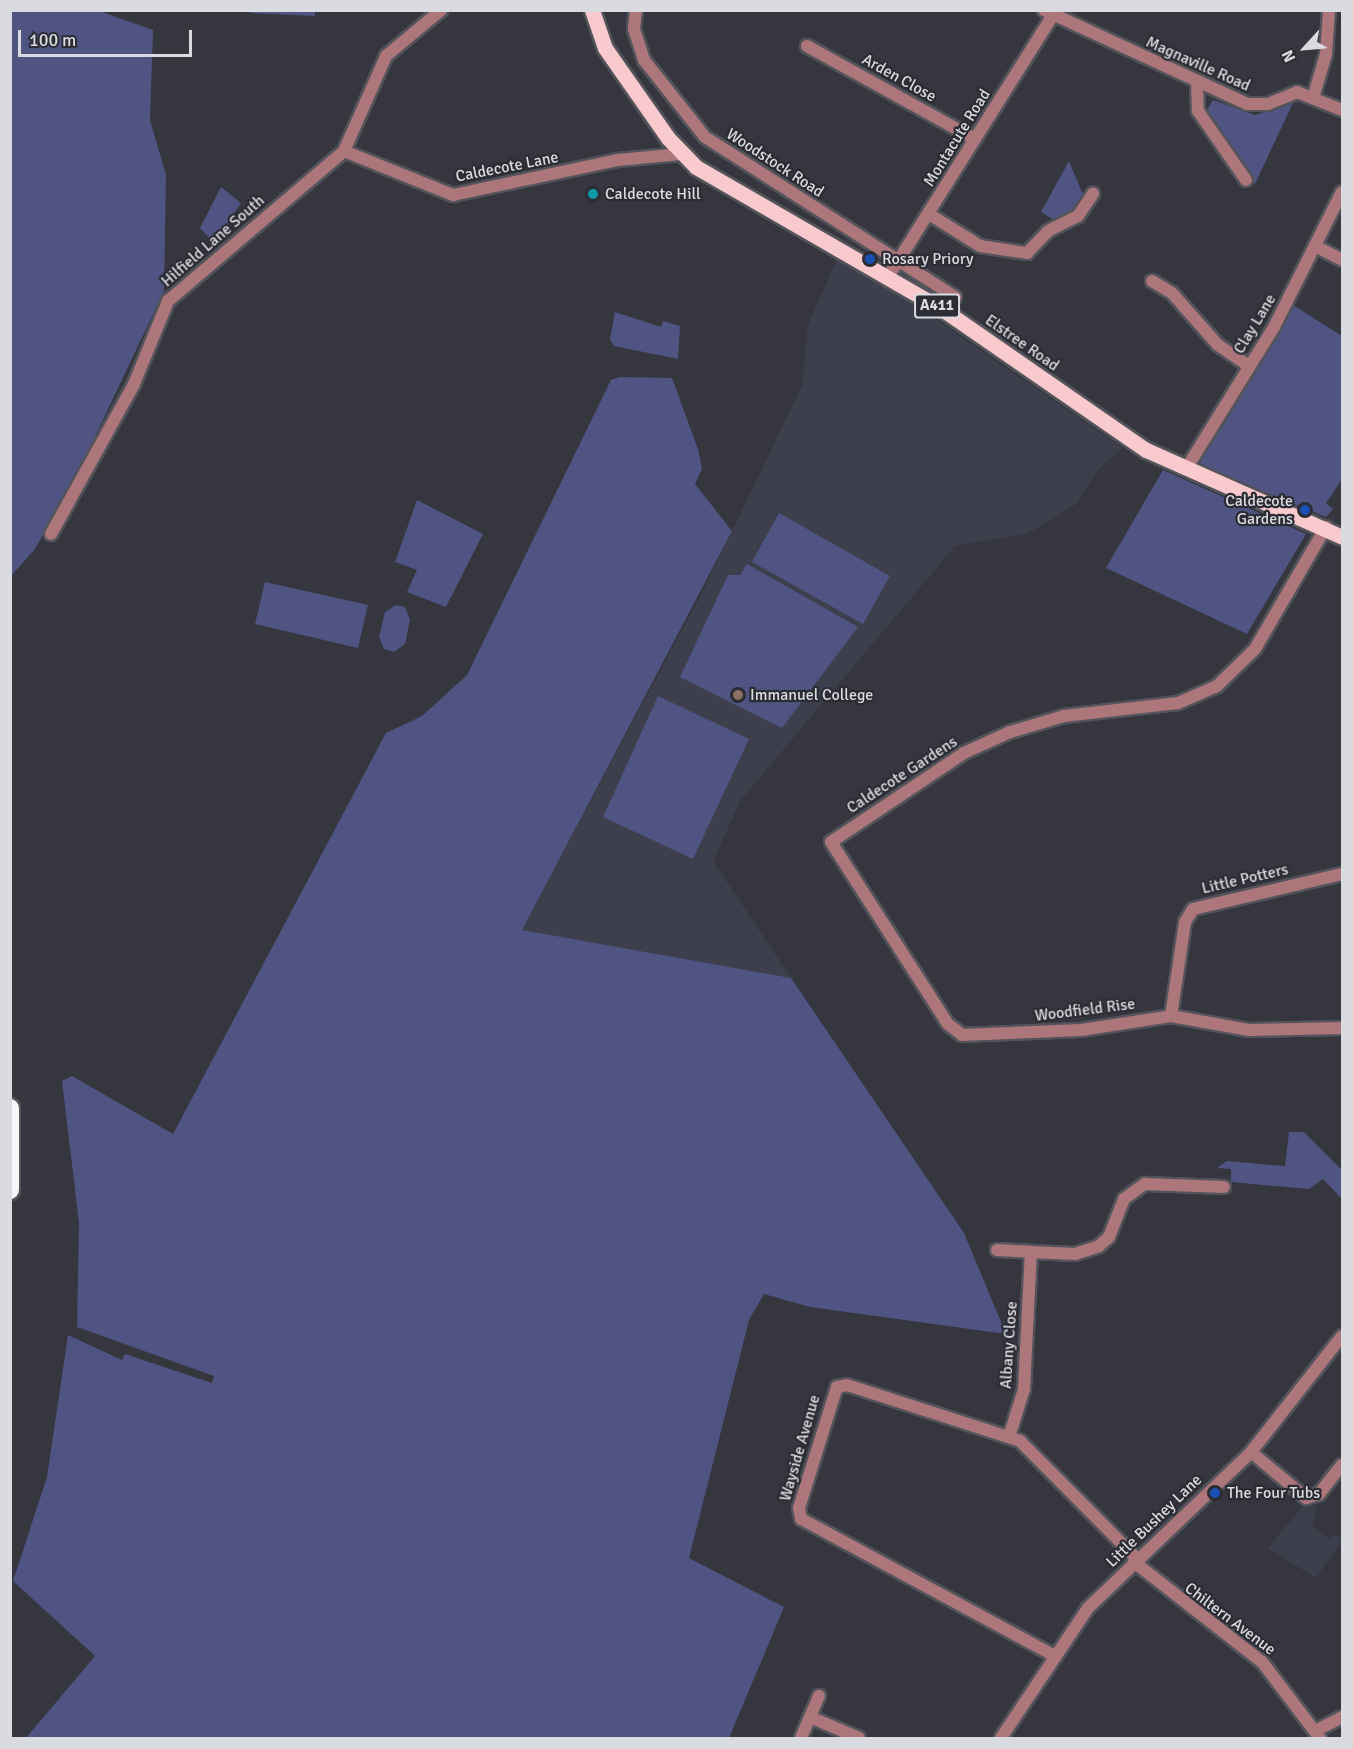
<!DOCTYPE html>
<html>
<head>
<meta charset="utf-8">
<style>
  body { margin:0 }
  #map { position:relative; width:1353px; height:1749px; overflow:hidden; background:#35363e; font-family:Signika,sans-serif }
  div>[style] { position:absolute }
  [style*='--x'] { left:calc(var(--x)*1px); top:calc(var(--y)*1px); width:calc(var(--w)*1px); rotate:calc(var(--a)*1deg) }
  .built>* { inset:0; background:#3d3f4d }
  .green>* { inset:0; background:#4f5482 }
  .roads { filter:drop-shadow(2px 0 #53545b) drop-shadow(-2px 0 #53545b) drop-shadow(0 2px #53545b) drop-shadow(0 -2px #53545b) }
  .minor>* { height:12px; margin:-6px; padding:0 6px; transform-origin:6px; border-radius:6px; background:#ad767b }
  .tertiary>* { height:12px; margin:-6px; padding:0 6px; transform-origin:6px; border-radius:6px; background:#ad767b }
  .primary>* { height:15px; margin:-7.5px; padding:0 7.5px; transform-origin:7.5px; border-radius:7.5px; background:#f8cacd }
  .motorway>* { height:18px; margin:-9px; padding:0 9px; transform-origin:9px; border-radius:9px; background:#f7f7f7 }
  .dots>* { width:16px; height:16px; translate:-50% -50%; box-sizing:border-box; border:3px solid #2b2c34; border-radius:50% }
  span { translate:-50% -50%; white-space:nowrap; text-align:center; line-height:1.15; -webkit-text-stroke:4.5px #2b2c34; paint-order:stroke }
  .shield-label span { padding:2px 4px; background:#2b2c34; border:2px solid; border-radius:4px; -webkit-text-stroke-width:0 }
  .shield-label { font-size:15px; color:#dadbe1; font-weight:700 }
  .street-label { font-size:16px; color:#dadbe1 }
  .poi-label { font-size:16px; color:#dadbe1 }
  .left { translate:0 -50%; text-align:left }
  .right { translate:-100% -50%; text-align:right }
  .frame { position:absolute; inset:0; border:12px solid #dadbe1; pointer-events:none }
  .north { position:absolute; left:1275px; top:18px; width:60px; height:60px; -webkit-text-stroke:4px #2b2c34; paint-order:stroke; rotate:244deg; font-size:16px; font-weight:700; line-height:24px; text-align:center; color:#dadbe1 }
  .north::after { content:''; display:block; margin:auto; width:21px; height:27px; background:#dadbe1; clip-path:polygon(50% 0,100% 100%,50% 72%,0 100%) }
  .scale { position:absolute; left:18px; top:30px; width:174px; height:27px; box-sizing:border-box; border:3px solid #dadbe1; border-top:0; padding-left:8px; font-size:18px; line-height:21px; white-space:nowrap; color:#dadbe1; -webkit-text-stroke:4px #2b2c34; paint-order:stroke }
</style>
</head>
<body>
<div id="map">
  <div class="built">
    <i style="clip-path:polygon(837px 259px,899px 294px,1122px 448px,1098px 470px,1076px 504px,1027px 534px,955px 546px,740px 801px,713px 861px,791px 978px,521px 931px,704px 589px,802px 386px,808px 325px)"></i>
    <i style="clip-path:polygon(1304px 1505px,1317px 1507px,1313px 1527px,1329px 1539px,1334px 1534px,1342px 1540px,1316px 1578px,1268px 1548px)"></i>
  </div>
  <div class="green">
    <i style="clip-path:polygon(11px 11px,99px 11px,153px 30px,150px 120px,166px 175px,164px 291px,73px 483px,35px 549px,11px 576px)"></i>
    <i style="clip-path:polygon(251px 11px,315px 11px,315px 16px,251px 13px)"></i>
    <i style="clip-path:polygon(1213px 100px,1255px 115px,1293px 103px,1255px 184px,1205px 113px)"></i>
    <i style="clip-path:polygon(1069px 161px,1084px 197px,1075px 214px,1057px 222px,1041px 212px)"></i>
    <i style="clip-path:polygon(221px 187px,241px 203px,214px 243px,200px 228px)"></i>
    <i style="clip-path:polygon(1293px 305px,1342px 336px,1342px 479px,1326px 503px,1333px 509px,1326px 517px,1197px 464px)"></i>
    <i style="clip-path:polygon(615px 312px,661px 327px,663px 321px,680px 326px,678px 359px,614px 346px,610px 339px)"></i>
    <i style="clip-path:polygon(620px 377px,672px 378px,698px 449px,702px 469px,695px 484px,732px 531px,522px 930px,791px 978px,964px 1233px,1006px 1334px,810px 1307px,764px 1294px,749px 1320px,689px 1558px,784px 1607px,729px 1738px,26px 1738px,95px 1656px,13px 1581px,47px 1477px,68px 1335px,122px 1360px,125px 1354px,212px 1383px,214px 1376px,77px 1327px,79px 1223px,62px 1081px,72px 1076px,173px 1134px,386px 733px,422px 716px,467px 675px,611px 380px)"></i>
    <i style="clip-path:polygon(1163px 470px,1306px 534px,1247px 634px,1106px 568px)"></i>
    <i style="clip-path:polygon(417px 500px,483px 534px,446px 607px,407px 592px,417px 570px,395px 562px)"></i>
    <i style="clip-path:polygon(779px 513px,890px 576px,863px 624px,752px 562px)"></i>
    <i style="clip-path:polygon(747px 564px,858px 627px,782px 728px,680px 677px,728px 575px,740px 575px)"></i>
    <i style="clip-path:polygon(265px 582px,368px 605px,358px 648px,255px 624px)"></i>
    <i style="clip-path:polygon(396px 605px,405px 607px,410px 620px,405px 644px,394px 652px,384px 649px,379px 637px,385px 612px)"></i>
    <i style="clip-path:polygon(658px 696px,749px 739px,693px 859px,603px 817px)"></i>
    <i style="clip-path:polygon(1289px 1132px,1304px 1132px,1342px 1170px,1342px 1199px,1323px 1179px,1309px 1189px,1231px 1182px,1231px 1169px,1217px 1168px,1227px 1161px,1285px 1166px)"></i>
  </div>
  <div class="roads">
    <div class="minor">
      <i style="--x:636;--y:10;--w:19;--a:96"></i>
      <i style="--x:634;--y:29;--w:33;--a:72"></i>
      <i style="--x:644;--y:60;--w:98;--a:51.6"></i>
      <i style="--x:705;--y:137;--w:297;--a:32.6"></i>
      <i style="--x:1044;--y:10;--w:224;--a:24.8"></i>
      <i style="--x:1247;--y:104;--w:21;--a:0"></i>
      <i style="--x:1268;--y:104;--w:31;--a:-22"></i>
      <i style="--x:1297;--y:92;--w:48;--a:21.8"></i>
      <i style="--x:807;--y:46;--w:192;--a:29"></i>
      <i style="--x:1197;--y:84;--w:27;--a:88"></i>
      <i style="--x:1198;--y:111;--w:84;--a:55.2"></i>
      <i style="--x:1314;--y:95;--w:43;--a:-73.7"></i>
      <i style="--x:1326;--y:54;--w:44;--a:-86.1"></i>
      <i style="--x:344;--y:151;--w:118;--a:22"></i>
      <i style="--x:453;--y:195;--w:169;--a:-12"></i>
      <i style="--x:618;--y:160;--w:63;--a:-5.4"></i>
      <i style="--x:929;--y:214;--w:60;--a:32.1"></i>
      <i style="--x:980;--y:246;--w:48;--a:8.5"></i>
      <i style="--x:1027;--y:253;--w:30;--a:-46"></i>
      <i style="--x:1048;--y:231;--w:34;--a:-27"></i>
      <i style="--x:1078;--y:216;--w:27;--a:-56"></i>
      <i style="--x:1315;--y:246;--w:30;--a:27"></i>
      <i style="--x:888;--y:277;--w:310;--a:-57.8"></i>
      <i style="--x:1152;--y:281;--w:23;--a:31"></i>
      <i style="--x:1172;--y:293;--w:69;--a:48.5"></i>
      <i style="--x:1218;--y:345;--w:37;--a:34"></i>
      <i style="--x:1186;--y:469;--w:167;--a:-58.2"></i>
      <i style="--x:1274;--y:327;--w:151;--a:-63.3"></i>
      <i style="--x:1326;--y:527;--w:141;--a:120.2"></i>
      <i style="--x:1255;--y:649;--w:53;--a:135.8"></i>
      <i style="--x:1217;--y:686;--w:43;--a:156.4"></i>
      <i style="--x:1178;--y:703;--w:115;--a:173.5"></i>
      <i style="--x:1064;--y:716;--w:56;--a:163.5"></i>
      <i style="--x:1010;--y:732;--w:51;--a:155.5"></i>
      <i style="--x:964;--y:753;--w:160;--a:146.2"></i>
      <i style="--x:831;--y:842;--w:216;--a:57.3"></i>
      <i style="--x:948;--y:1024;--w:18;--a:38"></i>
      <i style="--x:962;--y:1035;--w:119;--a:-2.4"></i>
      <i style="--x:1081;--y:1030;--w:91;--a:-8.8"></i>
      <i style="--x:1171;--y:1016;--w:79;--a:10.2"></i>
      <i style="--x:1249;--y:1030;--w:93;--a:-1.2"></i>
      <i style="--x:51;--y:534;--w:171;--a:-61"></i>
      <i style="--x:134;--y:384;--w:90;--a:-67.7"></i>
      <i style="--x:168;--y:301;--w:231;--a:-40.4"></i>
      <i style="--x:344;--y:151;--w:104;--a:-66.1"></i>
      <i style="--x:386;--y:56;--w:72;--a:-39.9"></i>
      <i style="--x:1171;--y:1016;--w:95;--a:-81.5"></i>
      <i style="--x:1185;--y:922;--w:15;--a:-58"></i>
      <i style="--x:1193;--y:909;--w:153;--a:-13.2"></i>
      <i style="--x:997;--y:1250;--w:34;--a:3"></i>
      <i style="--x:1009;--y:1437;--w:50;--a:-72.6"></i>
      <i style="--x:1024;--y:1389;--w:137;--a:-87.1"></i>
      <i style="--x:1031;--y:1252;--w:44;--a:2.6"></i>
      <i style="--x:1075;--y:1254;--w:25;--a:-18"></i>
      <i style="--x:1099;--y:1246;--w:13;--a:-42"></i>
      <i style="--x:1109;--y:1237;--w:41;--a:-68.5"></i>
      <i style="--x:1124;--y:1199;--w:26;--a:-36"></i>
      <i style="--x:1145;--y:1184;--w:79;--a:2.2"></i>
      <i style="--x:1251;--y:1452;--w:72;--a:39.9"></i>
      <i style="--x:1306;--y:1498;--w:14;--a:-17"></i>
      <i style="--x:1319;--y:1494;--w:37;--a:-52"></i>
      <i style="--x:1053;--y:1655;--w:286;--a:-151.6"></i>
      <i style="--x:801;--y:1519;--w:11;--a:-100"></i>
      <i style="--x:799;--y:1508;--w:127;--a:-72.6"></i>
      <i style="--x:837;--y:1387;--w:10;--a:-11"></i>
      <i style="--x:847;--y:1385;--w:182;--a:17.9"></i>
      <i style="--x:1020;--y:1441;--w:166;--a:45.2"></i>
      <i style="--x:810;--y:1717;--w:23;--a:-67"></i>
      <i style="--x:1315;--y:1731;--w:30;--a:-27"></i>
      <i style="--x:801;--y:1738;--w:23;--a:-67"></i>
      <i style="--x:810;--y:1717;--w:53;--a:23.2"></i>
    </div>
    <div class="tertiary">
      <i style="--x:1134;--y:1562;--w:162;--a:38"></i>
      <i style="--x:1262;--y:1662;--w:96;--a:52.7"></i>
      <i style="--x:1001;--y:1738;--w:156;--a:-56.2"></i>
      <i style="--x:1088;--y:1608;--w:226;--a:-43.7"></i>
      <i style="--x:1251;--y:1452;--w:147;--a:-51.9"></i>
    </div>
    <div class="primary">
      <i style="--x:592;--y:10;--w:40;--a:71.1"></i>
      <i style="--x:605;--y:48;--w:110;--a:55"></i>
      <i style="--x:668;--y:138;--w:40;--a:46"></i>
      <i style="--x:696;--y:167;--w:288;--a:30"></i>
      <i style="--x:945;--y:311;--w:244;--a:34.7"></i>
      <i style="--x:1146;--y:450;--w:214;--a:23.9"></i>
    </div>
    <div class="motorway">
      <i style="--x:10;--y:1108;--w:82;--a:90"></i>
    </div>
  </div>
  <div class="dots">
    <i style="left:593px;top:194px;background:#0f9aa8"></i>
    <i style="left:870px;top:259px;background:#1a4fb4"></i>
    <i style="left:1305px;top:510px;background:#1a4fb4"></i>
    <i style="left:738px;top:695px;background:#8d6e63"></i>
    <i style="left:1215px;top:1493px;background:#1a4fb4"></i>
  </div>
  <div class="shield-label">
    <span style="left:937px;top:306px">A411</span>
  </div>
  <div class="street-label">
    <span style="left:1198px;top:64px;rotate:24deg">Magnaville Road</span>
    <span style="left:899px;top:78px;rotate:29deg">Arden Close</span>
    <span style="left:957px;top:138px;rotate:-58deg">Montacute Road</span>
    <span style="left:775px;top:163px;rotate:33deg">Woodstock Road</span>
    <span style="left:507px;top:167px;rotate:-11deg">Caldecote Lane</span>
    <span style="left:213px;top:241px;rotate:-41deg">Hilfield Lane South</span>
    <span style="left:1255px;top:324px;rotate:-59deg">Clay Lane</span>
    <span style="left:1022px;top:343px;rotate:35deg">Elstree Road</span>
    <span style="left:902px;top:775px;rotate:-33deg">Caldecote Gardens</span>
    <span style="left:1245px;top:879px;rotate:-13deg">Little Potters</span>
    <span style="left:1085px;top:1010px;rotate:-7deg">Woodfield Rise</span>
    <span style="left:1009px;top:1345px;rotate:-86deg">Albany Close</span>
    <span style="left:800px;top:1448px;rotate:-74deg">Wayside Avenue</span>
    <span style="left:1154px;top:1521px;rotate:-44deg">Little Bushey Lane</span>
    <span style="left:1230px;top:1619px;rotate:37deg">Chiltern Avenue</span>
  </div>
  <div class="poi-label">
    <span class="left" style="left:605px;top:194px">Caldecote Hill</span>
    <span class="left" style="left:882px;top:259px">Rosary Priory</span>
    <span class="right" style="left:1293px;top:510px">Caldecote<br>Gardens</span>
    <span class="left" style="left:750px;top:695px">Immanuel College</span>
    <span class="left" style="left:1227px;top:1493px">The Four Tubs</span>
  </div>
  <div class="frame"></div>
  <div class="north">N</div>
  <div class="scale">100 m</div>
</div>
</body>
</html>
